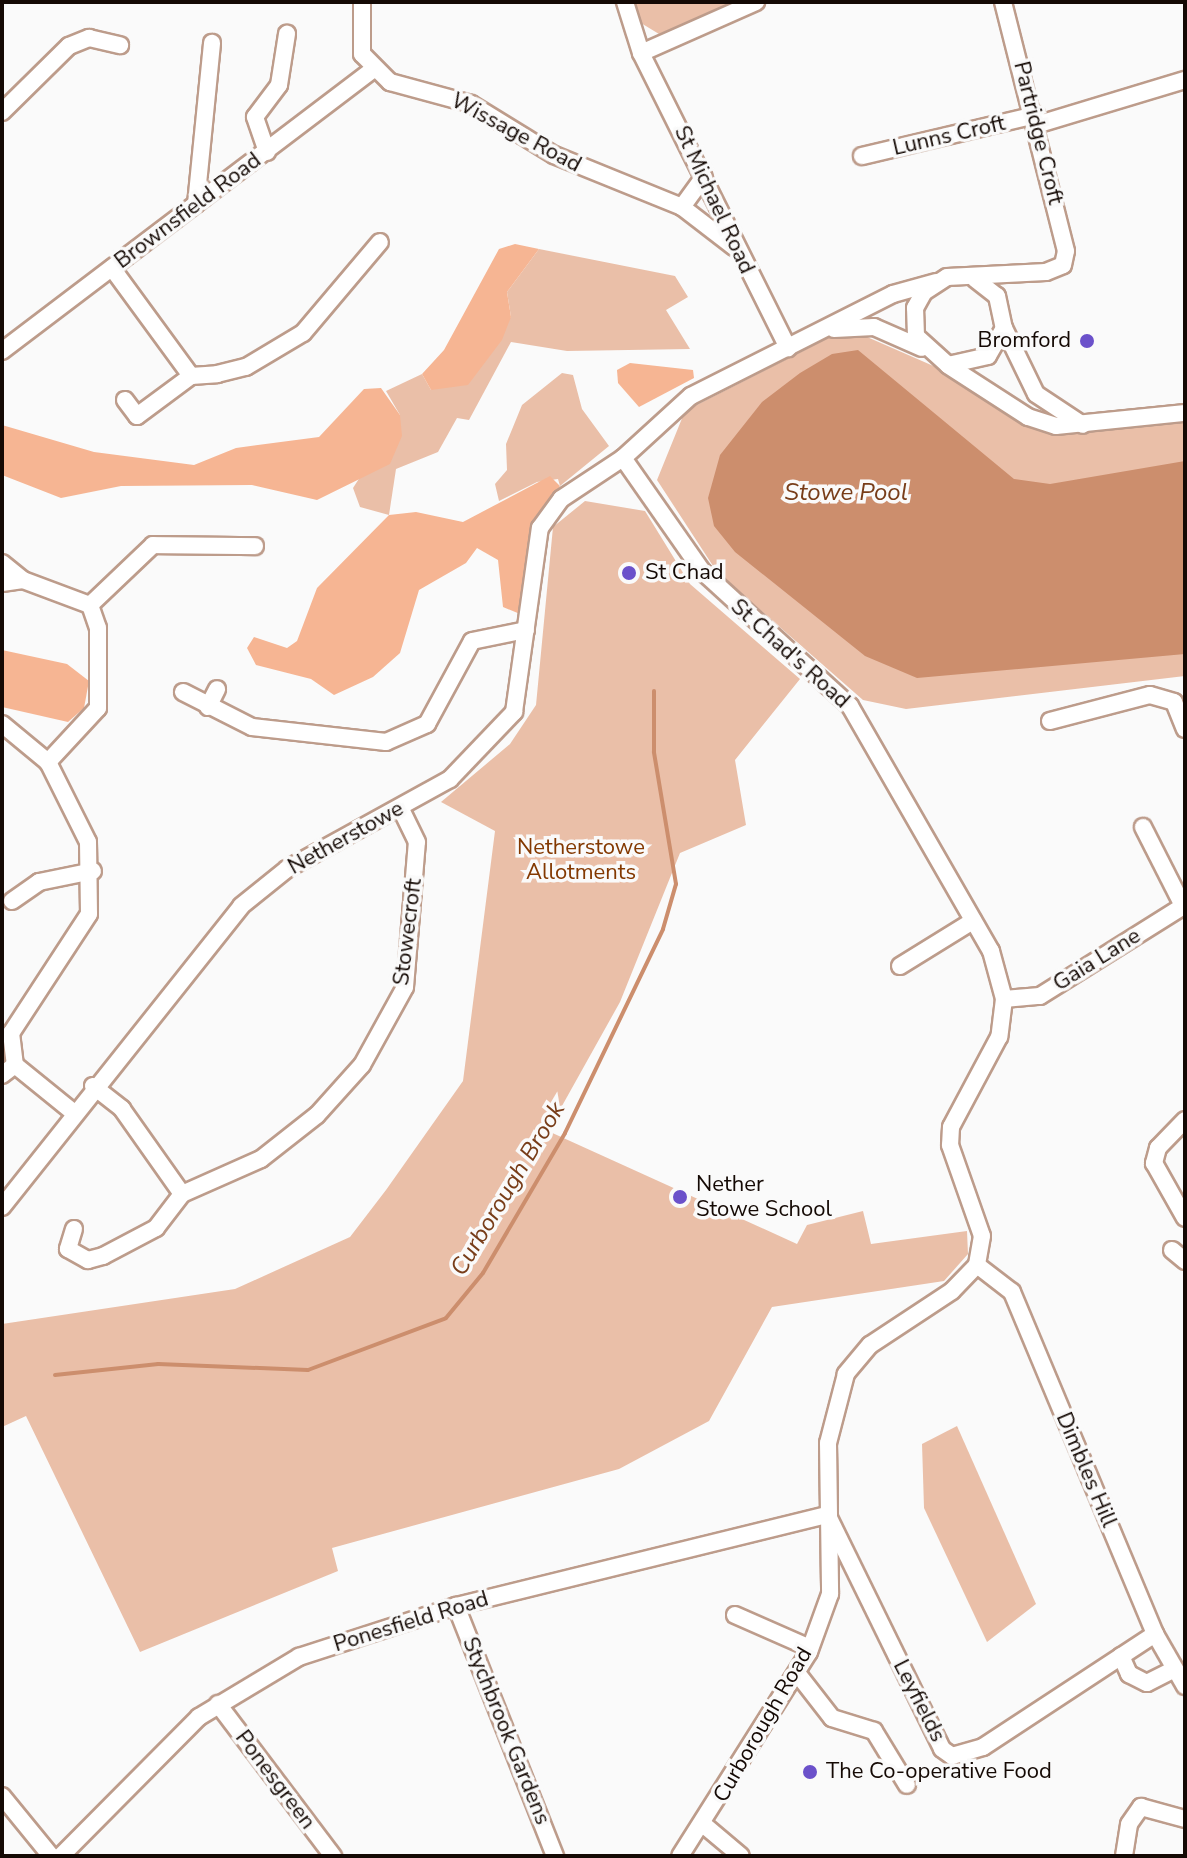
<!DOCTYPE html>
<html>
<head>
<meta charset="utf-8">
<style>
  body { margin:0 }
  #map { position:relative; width:1187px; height:1858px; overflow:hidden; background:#fafafa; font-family:"Nunito Sans",sans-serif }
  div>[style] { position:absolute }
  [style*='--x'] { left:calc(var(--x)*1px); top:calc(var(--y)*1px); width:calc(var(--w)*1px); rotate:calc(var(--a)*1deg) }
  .green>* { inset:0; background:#eabfa8 }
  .forest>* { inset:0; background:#f6b593 }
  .water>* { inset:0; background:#cc8e6d }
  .stream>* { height:4px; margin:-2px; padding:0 2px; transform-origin:2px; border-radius:2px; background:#cc8e6d }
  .roads { filter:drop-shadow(2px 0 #bd9c8b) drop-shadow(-2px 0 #bd9c8b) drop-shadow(0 2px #bd9c8b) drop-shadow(0 -2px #bd9c8b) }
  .minor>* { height:16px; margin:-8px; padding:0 8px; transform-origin:8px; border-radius:8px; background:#fff }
  .dots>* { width:22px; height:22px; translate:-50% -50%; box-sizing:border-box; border:4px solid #fafafa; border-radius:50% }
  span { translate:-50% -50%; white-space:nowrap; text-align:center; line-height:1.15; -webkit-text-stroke:7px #fafafa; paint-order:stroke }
  .street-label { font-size:22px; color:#140904 }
  .poi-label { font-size:22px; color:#140904 }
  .right { translate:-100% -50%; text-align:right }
  .left { translate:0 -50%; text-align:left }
  .park-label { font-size:22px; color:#833800 }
  .water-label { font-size:24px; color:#783d19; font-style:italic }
  .frame { position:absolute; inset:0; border:4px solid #140904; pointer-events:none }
</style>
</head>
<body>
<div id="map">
  <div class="green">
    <i style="clip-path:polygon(636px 2px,736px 2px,659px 34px,636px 20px)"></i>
    <i style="clip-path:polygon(539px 249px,675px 276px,688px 297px,666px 310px,690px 349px,567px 351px,511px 342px,469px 420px,457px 418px,438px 452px,396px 469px,389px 515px,360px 507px,353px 488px,400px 415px,386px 391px,422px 374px,431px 390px,511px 317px,507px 292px)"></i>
    <i style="clip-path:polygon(858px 333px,938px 368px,1021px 423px,1062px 434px,1185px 417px,1185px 676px,906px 709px,863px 700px,717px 572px,657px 480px,685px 411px,834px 335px)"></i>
    <i style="clip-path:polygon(562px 373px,573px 375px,582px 409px,609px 446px,560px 486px,558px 479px,537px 482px,499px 501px,495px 484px,507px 470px,506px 444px,522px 405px)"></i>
    <i style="clip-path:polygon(585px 501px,645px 511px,690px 584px,800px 679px,735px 760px,746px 825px,680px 853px,620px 1002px,548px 1131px,797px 1244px,807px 1225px,863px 1211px,871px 1244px,967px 1231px,968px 1254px,944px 1281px,772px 1307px,709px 1421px,619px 1469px,332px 1548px,338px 1571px,140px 1652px,26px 1416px,2px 1427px,2px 1324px,235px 1289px,350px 1237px,386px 1190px,463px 1081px,495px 831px,441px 802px,510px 744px,536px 705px,553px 527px)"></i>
    <i style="clip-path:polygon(957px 1426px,1036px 1604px,987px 1642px,924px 1508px,922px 1444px)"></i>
  </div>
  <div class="forest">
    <i style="clip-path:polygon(515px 244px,539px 249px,507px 292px,511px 317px,502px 340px,468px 385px,431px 390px,422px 374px,444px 350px,499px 249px)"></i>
    <i style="clip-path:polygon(630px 363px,693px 370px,694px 378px,639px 407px,618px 383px,617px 370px)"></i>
    <i style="clip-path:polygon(381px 388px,400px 415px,402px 436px,390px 464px,317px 500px,252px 485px,121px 486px,61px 498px,2px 475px,2px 425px,94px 452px,194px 465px,236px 448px,319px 437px,364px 389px)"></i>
    <i style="clip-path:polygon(550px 476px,560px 486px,530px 539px,520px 614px,503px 607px,498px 560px,477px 548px,466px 563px,419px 590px,400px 653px,373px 677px,334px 695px,311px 679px,256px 665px,247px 648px,254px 637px,287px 648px,297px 641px,317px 588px,389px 515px,416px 512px,463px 522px)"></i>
    <i style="clip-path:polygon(2px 650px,67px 664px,89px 681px,84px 708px,68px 722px,2px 707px)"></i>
  </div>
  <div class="water">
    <i style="clip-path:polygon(858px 350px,1014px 479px,1050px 484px,1185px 461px,1185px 654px,917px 678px,865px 656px,735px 552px,714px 526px,708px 498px,720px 455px,762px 402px,800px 373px,832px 354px)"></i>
  </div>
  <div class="stream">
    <i style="--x:55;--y:1375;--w:104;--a:-6.1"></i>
    <i style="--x:158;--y:1364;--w:150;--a:2.3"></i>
    <i style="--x:308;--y:1370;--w:147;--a:-20.6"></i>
    <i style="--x:446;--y:1318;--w:58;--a:-50.6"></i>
    <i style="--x:483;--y:1273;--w:162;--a:-59.6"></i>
    <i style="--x:565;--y:1133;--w:226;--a:-64.3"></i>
    <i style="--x:663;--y:929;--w:47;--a:-73.9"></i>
    <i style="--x:676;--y:884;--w:134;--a:-99.5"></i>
    <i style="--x:654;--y:752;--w:61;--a:-90"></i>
  </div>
  <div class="roads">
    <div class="minor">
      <i style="--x:362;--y:2;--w:52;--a:90"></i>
      <i style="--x:362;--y:54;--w:40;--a:45"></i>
      <i style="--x:390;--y:82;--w:84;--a:15.2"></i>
      <i style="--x:471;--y:104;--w:97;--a:31.6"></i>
      <i style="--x:554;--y:155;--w:138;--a:22.1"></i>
      <i style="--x:682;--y:207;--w:66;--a:37.6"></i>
      <i style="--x:625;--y:2;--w:53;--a:72.6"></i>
      <i style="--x:641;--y:53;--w:330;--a:63.5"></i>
      <i style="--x:641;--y:53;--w:126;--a:-23.9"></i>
      <i style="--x:2;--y:112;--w:94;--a:-44.6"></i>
      <i style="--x:69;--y:46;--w:22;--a:-22"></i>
      <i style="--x:89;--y:38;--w:32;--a:13"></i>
      <i style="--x:1039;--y:124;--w:152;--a:-16.8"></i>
      <i style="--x:267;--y:152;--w:37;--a:-109"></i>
      <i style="--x:255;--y:117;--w:40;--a:-53"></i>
      <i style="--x:279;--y:85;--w:52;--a:-81.1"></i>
      <i style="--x:862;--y:156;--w:179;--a:-13.3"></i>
      <i style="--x:196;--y:204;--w:162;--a:-84.3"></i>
      <i style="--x:682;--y:207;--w:37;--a:-54"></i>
      <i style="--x:112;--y:268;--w:134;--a:53.8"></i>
      <i style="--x:191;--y:376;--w:26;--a:-4"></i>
      <i style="--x:217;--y:374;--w:30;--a:-14"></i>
      <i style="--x:246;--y:367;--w:66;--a:-30.8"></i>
      <i style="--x:303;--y:333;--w:119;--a:-49.8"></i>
      <i style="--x:975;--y:279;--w:28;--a:38"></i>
      <i style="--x:997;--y:296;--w:33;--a:78"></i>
      <i style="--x:1004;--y:328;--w:32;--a:120"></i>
      <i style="--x:988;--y:356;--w:41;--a:167.3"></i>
      <i style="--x:948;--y:365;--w:43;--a:-137.8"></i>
      <i style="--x:916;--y:336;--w:28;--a:-92"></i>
      <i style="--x:915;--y:308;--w:18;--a:-61"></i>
      <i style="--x:924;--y:292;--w:27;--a:-33"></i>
      <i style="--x:947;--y:277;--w:99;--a:-2.9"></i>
      <i style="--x:1046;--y:272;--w:18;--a:-22"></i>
      <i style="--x:1063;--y:265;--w:14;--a:-78"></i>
      <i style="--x:1066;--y:251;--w:257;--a:-104.2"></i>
      <i style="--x:1004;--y:328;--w:73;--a:64.1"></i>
      <i style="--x:1036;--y:394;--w:56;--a:33.4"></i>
      <i style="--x:834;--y:329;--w:40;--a:-2.9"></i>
      <i style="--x:874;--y:327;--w:52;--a:23.6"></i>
      <i style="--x:2;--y:351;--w:466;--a:-37.2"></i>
      <i style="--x:949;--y:366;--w:94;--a:32.8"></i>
      <i style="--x:1028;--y:417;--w:29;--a:18"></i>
      <i style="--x:1056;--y:426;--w:130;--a:-5.8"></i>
      <i style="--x:125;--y:400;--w:20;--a:53"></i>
      <i style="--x:137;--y:416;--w:67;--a:-36.5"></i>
      <i style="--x:623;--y:458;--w:138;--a:55"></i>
      <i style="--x:702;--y:571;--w:200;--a:42.4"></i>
      <i style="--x:850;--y:706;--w:283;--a:60.1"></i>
      <i style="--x:991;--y:951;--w:50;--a:74.8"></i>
      <i style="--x:1004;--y:999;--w:38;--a:97"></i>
      <i style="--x:999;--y:1037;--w:102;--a:118.1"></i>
      <i style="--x:951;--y:1127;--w:18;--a:93"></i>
      <i style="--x:950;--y:1145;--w:96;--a:70.6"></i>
      <i style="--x:982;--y:1236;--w:29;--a:100"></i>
      <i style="--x:977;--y:1265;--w:36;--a:134"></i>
      <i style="--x:952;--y:1291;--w:98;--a:146.6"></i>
      <i style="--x:870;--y:1345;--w:38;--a:130"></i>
      <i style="--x:846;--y:1374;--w:71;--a:104.6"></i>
      <i style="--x:828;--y:1443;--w:151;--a:89.2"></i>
      <i style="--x:830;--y:1594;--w:62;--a:109.9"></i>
      <i style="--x:809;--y:1652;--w:241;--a:122.3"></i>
      <i style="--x:2;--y:563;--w:27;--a:39"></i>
      <i style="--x:23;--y:580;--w:72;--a:20.5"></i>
      <i style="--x:90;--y:605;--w:24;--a:71"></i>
      <i style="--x:98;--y:628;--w:80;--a:90"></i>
      <i style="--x:98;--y:708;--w:74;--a:132.8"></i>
      <i style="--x:2;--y:583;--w:21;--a:-8"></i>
      <i style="--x:90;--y:605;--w:87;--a:-43.6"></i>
      <i style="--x:153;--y:545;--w:102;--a:0.6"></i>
      <i style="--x:183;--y:692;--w:77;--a:26.9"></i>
      <i style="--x:252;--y:727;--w:135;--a:6.4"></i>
      <i style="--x:386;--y:742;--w:45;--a:-23.7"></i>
      <i style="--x:427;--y:724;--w:94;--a:-61.5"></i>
      <i style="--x:472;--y:641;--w:55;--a:-11.5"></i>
      <i style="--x:208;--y:707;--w:20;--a:-63"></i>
      <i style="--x:1050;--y:721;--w:103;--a:-14.6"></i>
      <i style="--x:1150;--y:695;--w:25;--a:16"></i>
      <i style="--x:1174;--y:702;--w:29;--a:68"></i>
      <i style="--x:2;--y:724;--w:60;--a:39.6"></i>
      <i style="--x:48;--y:762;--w:89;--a:63.4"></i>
      <i style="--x:88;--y:842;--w:72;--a:89.2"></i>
      <i style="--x:89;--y:914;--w:142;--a:123.2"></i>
      <i style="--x:11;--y:1033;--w:32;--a:83"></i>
      <i style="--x:15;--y:1065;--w:75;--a:39"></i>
      <i style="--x:1143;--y:827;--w:89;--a:63.1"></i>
      <i style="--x:12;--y:901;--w:33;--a:-35"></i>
      <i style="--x:39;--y:882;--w:55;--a:-11.5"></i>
      <i style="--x:900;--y:966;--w:86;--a:-31.7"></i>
      <i style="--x:1004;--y:999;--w:36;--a:-5"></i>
      <i style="--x:1040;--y:996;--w:171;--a:-32.1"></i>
      <i style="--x:2;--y:1075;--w:16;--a:-38"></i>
      <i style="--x:93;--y:1086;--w:37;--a:38"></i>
      <i style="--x:122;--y:1109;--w:104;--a:54.8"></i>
      <i style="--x:182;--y:1194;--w:86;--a:-23.9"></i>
      <i style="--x:261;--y:1159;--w:71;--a:-38.2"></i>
      <i style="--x:317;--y:1115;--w:67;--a:-48"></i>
      <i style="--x:362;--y:1065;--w:89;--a:-61.1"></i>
      <i style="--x:405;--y:987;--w:145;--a:-85.3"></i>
      <i style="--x:417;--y:842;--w:37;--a:-116"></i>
      <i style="--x:1185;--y:1120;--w:39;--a:134"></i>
      <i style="--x:1158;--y:1148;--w:16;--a:105"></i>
      <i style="--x:1154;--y:1163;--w:63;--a:60.6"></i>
      <i style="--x:2;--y:1207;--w:384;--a:-51.5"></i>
      <i style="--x:241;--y:906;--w:59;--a:-38.8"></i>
      <i style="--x:287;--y:869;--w:186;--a:-28.9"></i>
      <i style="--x:450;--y:779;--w:93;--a:-46.3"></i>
      <i style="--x:514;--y:712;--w:186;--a:-82"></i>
      <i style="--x:540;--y:528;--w:36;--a:-54"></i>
      <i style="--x:561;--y:499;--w:74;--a:-33.5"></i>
      <i style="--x:623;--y:458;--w:92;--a:-42.4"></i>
      <i style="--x:691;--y:396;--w:226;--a:-26.8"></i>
      <i style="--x:893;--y:294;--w:45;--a:-15.6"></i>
      <i style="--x:74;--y:1229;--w:21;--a:107"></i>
      <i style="--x:68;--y:1249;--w:23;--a:29"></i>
      <i style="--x:88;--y:1260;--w:16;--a:-15"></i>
      <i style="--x:103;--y:1256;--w:60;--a:-27.8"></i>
      <i style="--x:156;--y:1228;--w:43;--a:-52.6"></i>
      <i style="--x:1172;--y:1250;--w:17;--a:40"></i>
      <i style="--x:977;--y:1265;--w:44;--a:37.6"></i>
      <i style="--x:1012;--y:1292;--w:371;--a:67.3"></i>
      <i style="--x:1155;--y:1634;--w:60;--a:60"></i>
      <i style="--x:830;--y:1520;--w:255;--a:63.9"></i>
      <i style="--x:942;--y:1749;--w:12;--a:35"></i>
      <i style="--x:952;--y:1756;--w:32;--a:-16"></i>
      <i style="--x:983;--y:1747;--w:206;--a:-33.3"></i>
      <i style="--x:456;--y:1606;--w:269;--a:68.4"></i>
      <i style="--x:735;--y:1615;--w:82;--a:23.7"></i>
      <i style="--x:1121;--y:1656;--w:20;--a:66"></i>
      <i style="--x:1129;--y:1674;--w:20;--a:27"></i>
      <i style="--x:1147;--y:1683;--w:28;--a:-27"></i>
      <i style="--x:797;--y:1673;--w:57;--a:52.1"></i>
      <i style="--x:832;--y:1718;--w:44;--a:17.2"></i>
      <i style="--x:874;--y:1731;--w:63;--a:58.6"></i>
      <i style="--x:218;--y:1704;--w:191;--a:52.9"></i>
      <i style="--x:2;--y:1796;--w:77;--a:50.8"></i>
      <i style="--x:704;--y:1825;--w:48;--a:40"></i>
      <i style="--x:61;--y:1856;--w:196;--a:-45.2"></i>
      <i style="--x:199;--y:1717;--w:117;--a:-31"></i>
      <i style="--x:299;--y:1657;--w:165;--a:-18"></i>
      <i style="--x:456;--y:1606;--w:382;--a:-13.8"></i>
      <i style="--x:1124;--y:1856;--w:32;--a:-81"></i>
      <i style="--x:1129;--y:1824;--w:21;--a:-55"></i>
      <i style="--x:1141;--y:1807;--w:46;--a:15.3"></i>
    </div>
  </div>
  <div class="dots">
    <i style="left:1087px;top:341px;background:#6b51ca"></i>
    <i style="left:629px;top:573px;background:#6b51ca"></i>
    <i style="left:680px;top:1197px;background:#6b51ca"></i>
    <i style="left:810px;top:1772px;background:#6b51ca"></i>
  </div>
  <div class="street-label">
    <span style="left:516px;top:133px;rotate:28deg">Wissage Road</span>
    <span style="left:1038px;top:133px;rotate:76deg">Partridge Croft</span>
    <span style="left:949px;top:136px;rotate:-13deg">Lunns Croft</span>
    <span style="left:714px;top:200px;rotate:65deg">St Michael Road</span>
    <span style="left:188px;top:211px;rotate:-37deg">Brownsfield Road</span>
    <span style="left:790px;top:654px;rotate:42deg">St Chad's Road</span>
    <span style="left:346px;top:838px;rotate:-29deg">Netherstowe</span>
    <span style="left:408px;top:932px;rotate:-83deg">Stowecroft</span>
    <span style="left:1097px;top:960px;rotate:-32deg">Gaia Lane</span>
    <span style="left:1086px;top:1470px;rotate:67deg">Dimbles Hill</span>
    <span style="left:411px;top:1622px;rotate:-17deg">Ponesfield Road</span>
    <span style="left:919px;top:1701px;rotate:63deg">Leyfields</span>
    <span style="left:763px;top:1725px;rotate:-60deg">Curborough Road</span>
    <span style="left:506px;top:1731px;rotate:68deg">Stychbrook Gardens</span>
    <span style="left:275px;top:1780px;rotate:53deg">Ponesgreen</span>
  </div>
  <div class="poi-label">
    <span class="right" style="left:1071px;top:341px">Bromford</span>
    <span class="left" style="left:645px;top:573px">St Chad</span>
    <span class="left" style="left:696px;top:1197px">Nether<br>Stowe School</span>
    <span class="left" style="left:826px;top:1772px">The Co-operative Food</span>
  </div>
  <div class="park-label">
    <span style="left:581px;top:860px">Netherstowe<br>Allotments</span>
  </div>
  <div class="water-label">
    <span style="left:846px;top:493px">Stowe Pool</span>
    <span style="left:508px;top:1189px;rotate:-59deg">Curborough Brook</span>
  </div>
  <div class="frame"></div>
</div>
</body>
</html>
